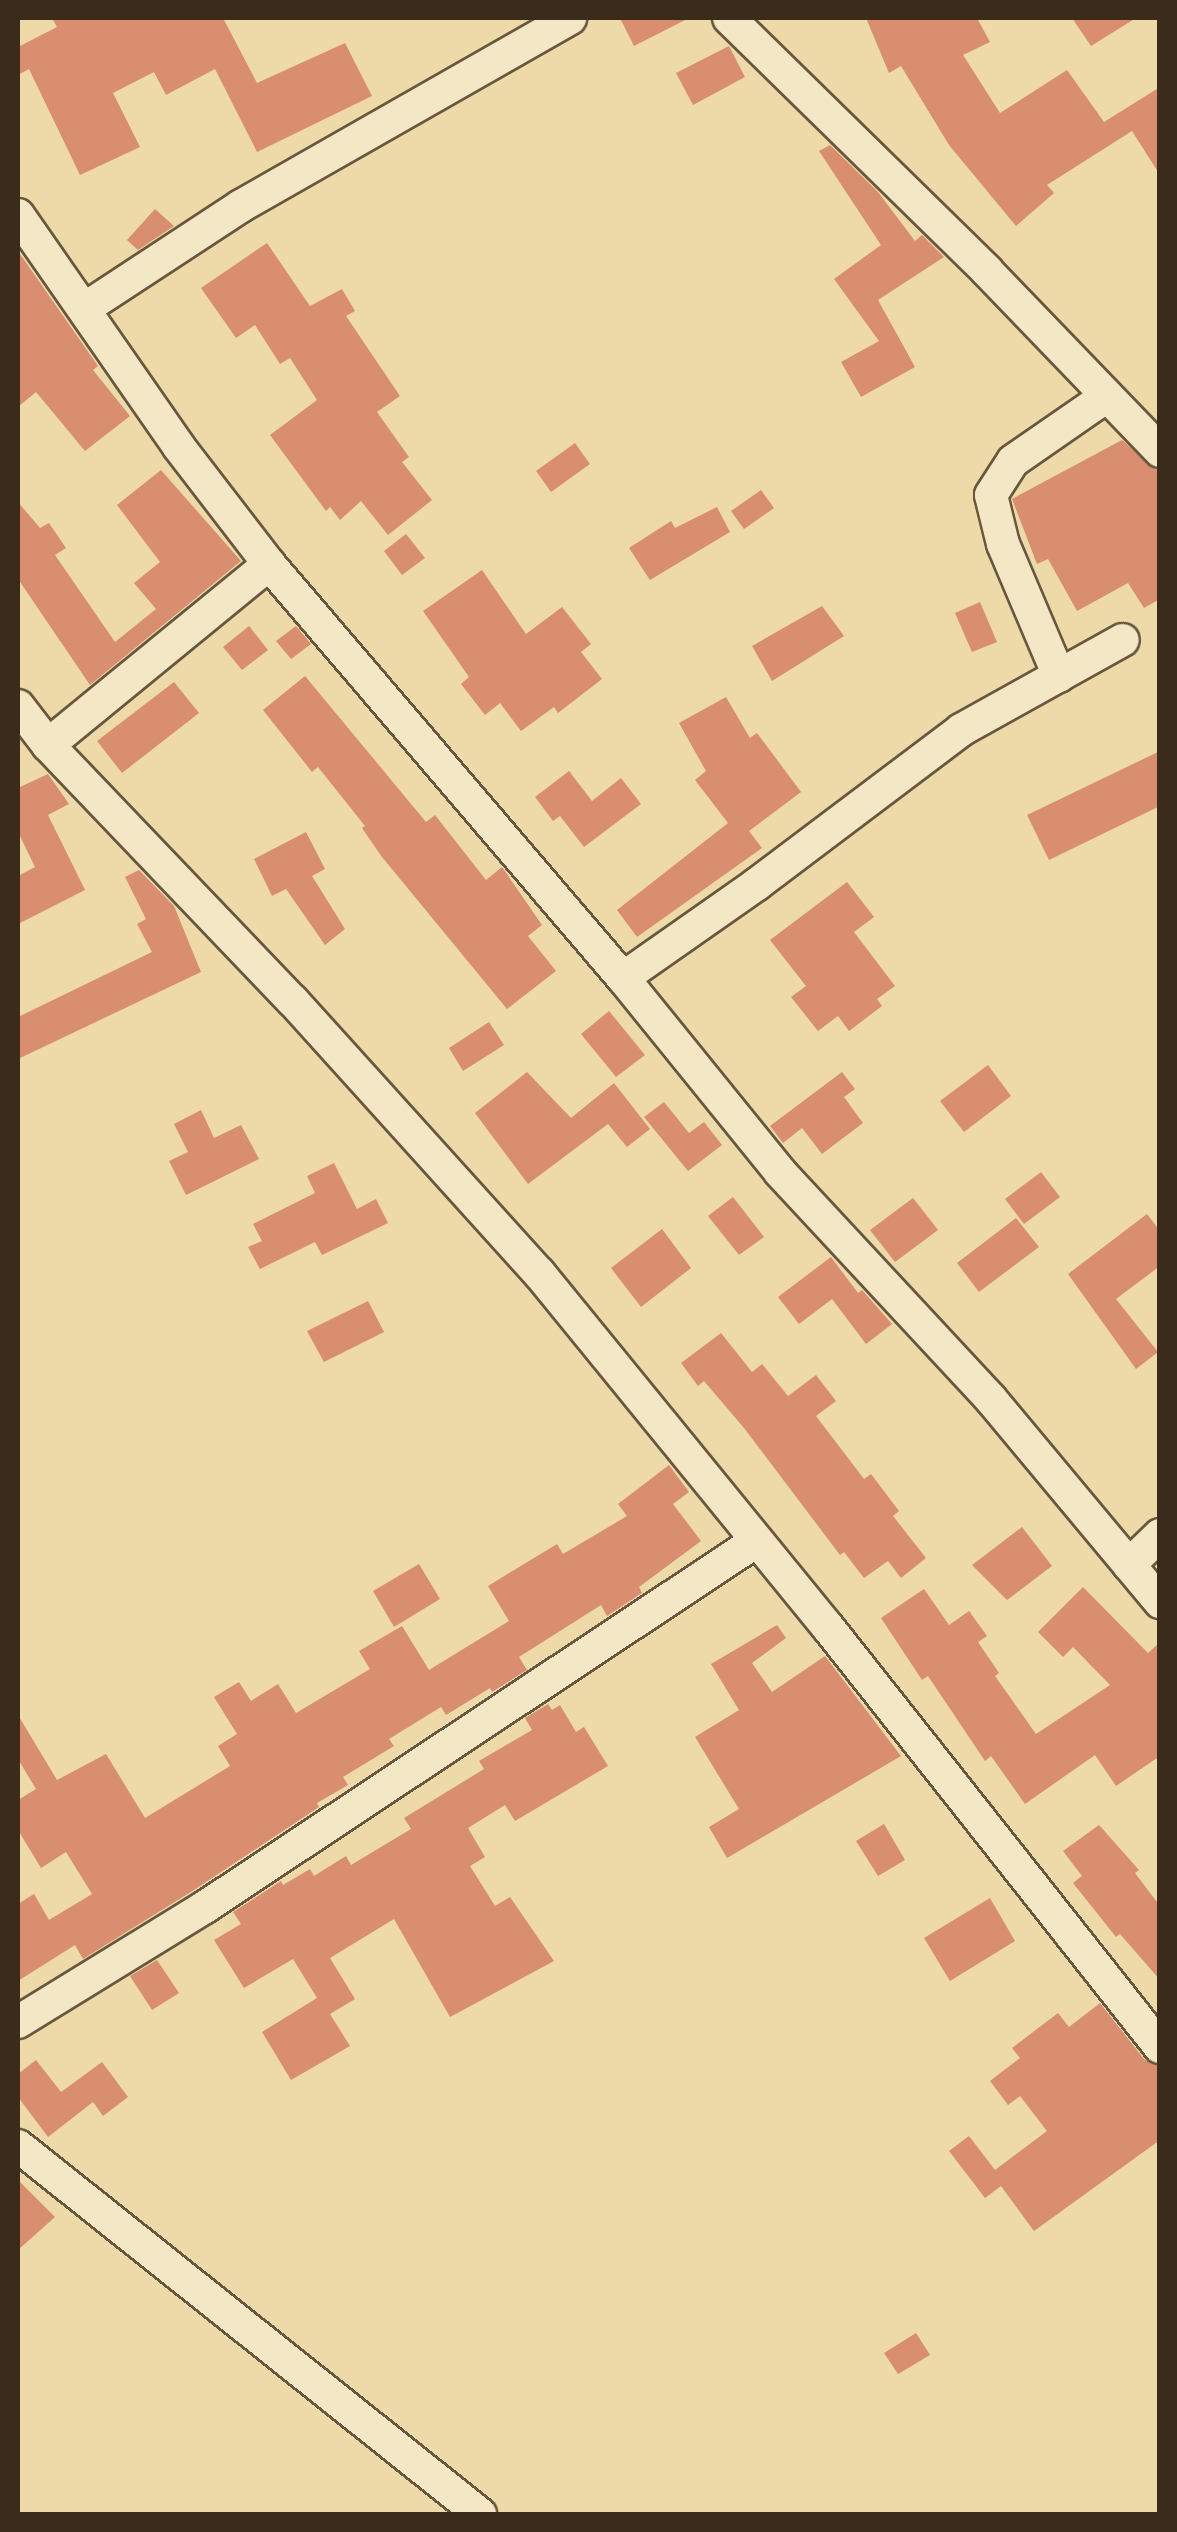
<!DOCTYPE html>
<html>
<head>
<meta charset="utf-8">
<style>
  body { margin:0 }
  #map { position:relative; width:1177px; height:2532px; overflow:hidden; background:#eddaa8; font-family:"IM FELL French Canon",serif }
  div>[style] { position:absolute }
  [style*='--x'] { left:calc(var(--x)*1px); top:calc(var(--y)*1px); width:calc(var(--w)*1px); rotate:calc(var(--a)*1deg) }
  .building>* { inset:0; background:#d88e6f }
  .roads { filter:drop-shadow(2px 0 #68573e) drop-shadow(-2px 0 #68573e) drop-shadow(0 2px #68573e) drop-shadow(0 -2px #68573e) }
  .street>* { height:32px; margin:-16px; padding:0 16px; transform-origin:16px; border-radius:16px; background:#f3e7c6 }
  span { translate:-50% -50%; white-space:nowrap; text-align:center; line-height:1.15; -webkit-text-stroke:8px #f3e7c6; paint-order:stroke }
  .frame { position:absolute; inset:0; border:20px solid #3b2b1b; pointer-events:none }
</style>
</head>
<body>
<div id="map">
  <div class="building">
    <i style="clip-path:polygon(52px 18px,223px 18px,257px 83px,345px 43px,372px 96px,257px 152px,215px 69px,166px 95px,154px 72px,113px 93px,140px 147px,80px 175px,29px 69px,18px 75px,18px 47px,57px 27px)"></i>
    <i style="clip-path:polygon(620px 18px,689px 18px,634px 46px)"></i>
    <i style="clip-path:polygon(866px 18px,977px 18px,990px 42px,963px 55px,1000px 113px,1067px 70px,1104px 122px,1160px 87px,1160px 175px,1132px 131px,1047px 185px,1054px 193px,1016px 226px,949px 145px,901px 66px,889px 73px)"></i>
    <i style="clip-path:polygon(1072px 18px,1136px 18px,1091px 46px)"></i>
    <i style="clip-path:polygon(729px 46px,745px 77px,693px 105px,676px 73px)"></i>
    <i style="clip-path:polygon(830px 145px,878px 192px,915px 241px,922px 235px,944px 257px,878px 300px,915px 367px,861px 397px,841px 362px,879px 341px,834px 279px,881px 245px,819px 151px)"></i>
    <i style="clip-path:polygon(155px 209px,174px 226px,138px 250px,127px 240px)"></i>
    <i style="clip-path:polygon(267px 243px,310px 306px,342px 289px,355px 311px,346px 316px,400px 396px,377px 412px,409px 457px,402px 462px,432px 500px,388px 535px,361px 501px,340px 520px,330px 507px,326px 511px,270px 435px,317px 400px,290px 358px,280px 364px,255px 325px,236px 338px,201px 288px)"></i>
    <i style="clip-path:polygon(18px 251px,98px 366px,93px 370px,130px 416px,85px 451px,36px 392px,18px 407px)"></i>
    <i style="clip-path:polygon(1122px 440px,1160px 473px,1160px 599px,1144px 608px,1128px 583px,1077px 611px,1048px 559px,1037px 564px,1012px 499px)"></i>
    <i style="clip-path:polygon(575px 443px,590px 464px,551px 492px,536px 471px)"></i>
    <i style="clip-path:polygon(161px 470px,241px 561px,90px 685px,18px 579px,18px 502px,40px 528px,49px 523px,66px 548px,55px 555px,115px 642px,156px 609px,134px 583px,160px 562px,117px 505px)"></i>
    <i style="clip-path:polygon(761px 490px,774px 508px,744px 529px,731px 511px)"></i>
    <i style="clip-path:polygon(717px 507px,730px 532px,650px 580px,629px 548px,671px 521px,675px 528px)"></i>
    <i style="clip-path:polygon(406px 534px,425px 558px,402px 575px,384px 551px)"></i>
    <i style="clip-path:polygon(482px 570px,526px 634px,562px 607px,591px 644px,581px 652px,602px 679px,558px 713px,554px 707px,521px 731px,500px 703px,485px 715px,461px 684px,469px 677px,423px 611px)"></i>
    <i style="clip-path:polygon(980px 602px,997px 642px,972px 652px,955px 613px)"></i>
    <i style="clip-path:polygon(822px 606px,844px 636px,772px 681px,752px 646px)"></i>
    <i style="clip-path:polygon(249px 626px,268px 650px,242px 670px,223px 647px)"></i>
    <i style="clip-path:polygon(296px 626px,311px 644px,291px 659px,276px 641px)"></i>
    <i style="clip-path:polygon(305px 676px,426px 822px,435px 815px,486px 880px,502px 867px,542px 925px,528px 936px,556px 971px,507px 1009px,382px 857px,362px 828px,365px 826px,318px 767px,312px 772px,263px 710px)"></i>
    <i style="clip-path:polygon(174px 682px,199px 713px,122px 773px,97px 741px)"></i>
    <i style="clip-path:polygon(726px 697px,750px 738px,757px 733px,801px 792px,749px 831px,762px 848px,637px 937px,617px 910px,728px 823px,695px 780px,706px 771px,679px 723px)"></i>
    <i style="clip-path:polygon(1160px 751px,1160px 806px,1049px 860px,1027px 815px)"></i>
    <i style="clip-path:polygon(569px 771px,592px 801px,621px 778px,641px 804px,584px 847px,560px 816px,553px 821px,535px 797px)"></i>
    <i style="clip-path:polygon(48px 774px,69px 804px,48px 815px,85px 890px,18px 924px,18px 876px,35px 867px,18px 832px,18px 788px)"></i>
    <i style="clip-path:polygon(306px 832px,325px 869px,312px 876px,345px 929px,325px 945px,286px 889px,272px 896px,254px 859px)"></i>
    <i style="clip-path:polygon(139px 870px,174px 906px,201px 972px,18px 1059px,18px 1017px,152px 952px,137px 924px,146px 919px,125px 877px)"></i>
    <i style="clip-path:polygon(847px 882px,874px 917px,854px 932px,895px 986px,877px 999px,882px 1006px,849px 1031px,838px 1016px,818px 1031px,791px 997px,806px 986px,770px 940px)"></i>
    <i style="clip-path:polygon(609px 1011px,645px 1055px,616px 1077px,581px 1034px)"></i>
    <i style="clip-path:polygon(489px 1022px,504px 1045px,463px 1071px,449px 1048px)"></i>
    <i style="clip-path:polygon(988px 1065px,1011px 1096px,964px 1132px,940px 1101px)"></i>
    <i style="clip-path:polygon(527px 1072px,571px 1118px,614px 1083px,650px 1129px,627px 1147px,608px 1124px,528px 1184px,475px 1113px)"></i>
    <i style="clip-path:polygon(842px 1072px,855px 1089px,844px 1097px,863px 1123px,822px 1154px,802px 1128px,783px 1143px,770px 1126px)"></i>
    <i style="clip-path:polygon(664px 1102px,689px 1133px,704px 1122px,722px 1145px,688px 1171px,644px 1117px)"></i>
    <i style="clip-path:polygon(201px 1110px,214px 1138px,241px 1125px,259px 1159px,186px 1195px,169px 1161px,188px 1152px,174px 1124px)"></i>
    <i style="clip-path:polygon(334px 1163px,357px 1209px,376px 1199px,388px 1223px,322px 1255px,315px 1242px,260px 1269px,248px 1247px,262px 1241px,253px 1224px,315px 1193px,307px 1176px)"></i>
    <i style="clip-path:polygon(1041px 1172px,1060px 1197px,1024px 1224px,1005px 1199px)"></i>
    <i style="clip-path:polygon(733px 1197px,764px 1237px,739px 1255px,708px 1216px)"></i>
    <i style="clip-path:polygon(913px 1198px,938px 1230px,895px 1262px,870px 1230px)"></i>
    <i style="clip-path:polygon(1147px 1214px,1160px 1231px,1160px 1266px,1116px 1299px,1158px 1352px,1136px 1369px,1068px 1274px)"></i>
    <i style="clip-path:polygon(1016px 1218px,1039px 1247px,979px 1292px,957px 1263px)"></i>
    <i style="clip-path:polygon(662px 1229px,691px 1268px,641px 1307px,611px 1268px)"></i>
    <i style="clip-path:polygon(831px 1257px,858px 1293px,862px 1290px,892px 1324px,866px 1344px,832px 1299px,799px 1324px,778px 1297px)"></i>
    <i style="clip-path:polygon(368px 1301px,384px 1332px,324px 1362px,307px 1331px)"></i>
    <i style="clip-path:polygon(721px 1333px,752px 1372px,762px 1364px,788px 1396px,816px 1375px,836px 1401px,816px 1416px,864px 1479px,871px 1474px,899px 1511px,893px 1516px,926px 1558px,901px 1578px,888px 1561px,864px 1578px,844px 1552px,840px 1555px,744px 1428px,704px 1381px,698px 1386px,681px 1363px)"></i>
    <i style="clip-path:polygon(669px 1465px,689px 1492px,673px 1504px,701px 1541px,639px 1587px,642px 1593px,607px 1616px,601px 1605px,519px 1657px,527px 1670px,492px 1692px,490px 1688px,446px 1715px,441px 1707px,389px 1739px,394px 1746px,343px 1777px,348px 1785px,317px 1803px,319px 1807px,194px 1890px,83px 1959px,75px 1945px,18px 1981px,18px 1904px,34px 1894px,49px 1920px,92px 1894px,66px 1852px,41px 1868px,18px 1830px,18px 1800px,36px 1789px,18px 1759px,18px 1715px,57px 1780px,106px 1754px,145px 1818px,230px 1766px,218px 1746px,237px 1734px,214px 1697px,239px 1682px,251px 1701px,278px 1684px,296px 1713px,370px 1669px,359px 1651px,402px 1626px,429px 1670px,509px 1621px,488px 1586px,557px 1544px,563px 1554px,627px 1516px,618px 1504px)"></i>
    <i style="clip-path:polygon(1022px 1527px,1052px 1566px,1007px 1600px,972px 1565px)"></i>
    <i style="clip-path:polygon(419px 1564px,440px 1599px,394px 1627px,373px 1591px)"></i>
    <i style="clip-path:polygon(1083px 1587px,1148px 1653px,1160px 1642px,1160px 1756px,1116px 1786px,1095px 1755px,1025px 1804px,991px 1756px,985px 1761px,928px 1676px,922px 1680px,881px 1618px,924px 1589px,949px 1625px,969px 1611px,987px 1636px,978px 1642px,999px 1673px,995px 1676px,1036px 1734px,1110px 1685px,1073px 1647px,1063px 1657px,1038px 1632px)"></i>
    <i style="clip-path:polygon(777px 1625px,786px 1638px,752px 1663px,772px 1692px,825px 1656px,901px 1756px,727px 1858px,709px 1827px,739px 1809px,695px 1737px,739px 1710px,711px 1664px)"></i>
    <i style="clip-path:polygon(548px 1704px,552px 1710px,560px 1705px,576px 1732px,584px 1727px,608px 1766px,515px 1821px,505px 1805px,468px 1828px,485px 1857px,470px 1866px,495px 1906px,510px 1897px,554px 1961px,450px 2017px,394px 1919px,330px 1958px,355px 1999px,330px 2014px,350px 2046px,291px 2080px,262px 2032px,317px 1998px,293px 1959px,244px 1988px,214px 1940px,241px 1924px,233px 1912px,281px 1881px,283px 1885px,310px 1869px,314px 1876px,346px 1856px,351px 1865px,411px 1829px,404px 1818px,484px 1769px,479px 1761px,532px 1730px,525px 1718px)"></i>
    <i style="clip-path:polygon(884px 1824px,905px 1860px,878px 1876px,856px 1841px)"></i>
    <i style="clip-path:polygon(1099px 1825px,1139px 1870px,1135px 1873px,1160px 1906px,1160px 1980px,1120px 1934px,1116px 1937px,1073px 1883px,1082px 1876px,1063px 1851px)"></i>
    <i style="clip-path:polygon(990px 1898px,1015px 1941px,950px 1981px,924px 1938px)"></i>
    <i style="clip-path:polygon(157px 1960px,179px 1993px,152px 2010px,130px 1976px)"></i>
    <i style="clip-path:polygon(1100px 2003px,1144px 2059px,1160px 2067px,1160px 2140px,1034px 2231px,1001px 2186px,985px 2198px,949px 2151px,969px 2136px,995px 2170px,1047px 2131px,1020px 2096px,1008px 2105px,990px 2081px,1020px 2058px,1012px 2048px,1058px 2013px,1069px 2027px)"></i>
    <i style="clip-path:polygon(36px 2060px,61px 2092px,102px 2062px,128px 2097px,103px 2116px,93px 2102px,48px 2137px,18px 2097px,18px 2074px)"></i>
    <i style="clip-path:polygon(18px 2180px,55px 2217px,18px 2250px)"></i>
    <i style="clip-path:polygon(916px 2333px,930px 2355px,898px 2374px,884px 2353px)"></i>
  </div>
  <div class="roads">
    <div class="street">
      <i style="--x:729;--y:18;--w:361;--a:44.4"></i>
      <i style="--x:987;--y:271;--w:250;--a:46.1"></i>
      <i style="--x:18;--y:215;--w:282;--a:55.2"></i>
      <i style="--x:179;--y:447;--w:148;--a:52.4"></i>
      <i style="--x:269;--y:564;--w:545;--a:49.47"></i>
      <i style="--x:623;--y:978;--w:250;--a:51"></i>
      <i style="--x:780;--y:1172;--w:309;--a:47.1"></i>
      <i style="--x:990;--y:1398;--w:266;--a:50.2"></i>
      <i style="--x:84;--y:309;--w:188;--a:-33.3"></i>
      <i style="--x:241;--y:206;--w:379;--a:-29.7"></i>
      <i style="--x:1059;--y:676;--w:143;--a:-113"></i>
      <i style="--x:1003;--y:544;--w:50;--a:-103.8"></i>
      <i style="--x:991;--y:495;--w:40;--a:-57.1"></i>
      <i style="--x:1013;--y:461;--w:114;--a:-34.7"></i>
      <i style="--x:18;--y:706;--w:49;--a:52.4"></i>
      <i style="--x:48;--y:745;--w:354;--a:46.3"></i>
      <i style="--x:293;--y:1001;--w:367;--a:47.9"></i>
      <i style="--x:539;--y:1273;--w:456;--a:50.8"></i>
      <i style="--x:827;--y:1626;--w:537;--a:51.66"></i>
      <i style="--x:48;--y:745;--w:286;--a:-39.3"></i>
      <i style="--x:623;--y:978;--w:164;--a:-35"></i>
      <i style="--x:757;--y:884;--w:256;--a:-37"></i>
      <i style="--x:961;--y:730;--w:185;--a:-29.1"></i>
      <i style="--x:1129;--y:1565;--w:43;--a:-44.1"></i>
      <i style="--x:18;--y:2022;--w:220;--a:-31.6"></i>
      <i style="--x:205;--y:1907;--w:660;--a:-33.57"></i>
      <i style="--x:18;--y:2146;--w:591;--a:38.54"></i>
    </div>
  </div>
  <div class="frame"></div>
</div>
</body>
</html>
